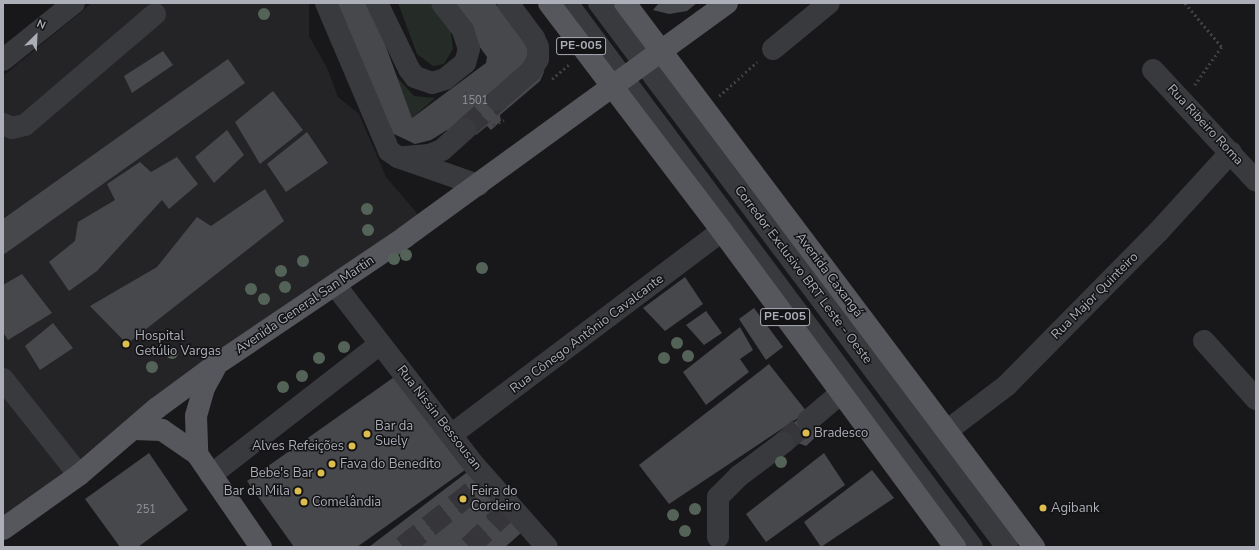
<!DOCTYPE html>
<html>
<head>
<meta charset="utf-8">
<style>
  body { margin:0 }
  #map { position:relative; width:1259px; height:550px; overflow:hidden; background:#18181a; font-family:"Nunito Sans",sans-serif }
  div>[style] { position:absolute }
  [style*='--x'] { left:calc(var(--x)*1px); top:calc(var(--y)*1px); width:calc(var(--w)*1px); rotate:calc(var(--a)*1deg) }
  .built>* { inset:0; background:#242427 }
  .green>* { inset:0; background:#252b26 }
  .building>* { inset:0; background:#47484c }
  .minor-tunnel>* { height:22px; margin-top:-11px; transform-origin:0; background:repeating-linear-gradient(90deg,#36363a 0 22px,transparent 0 33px) }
  .path>* { height:2.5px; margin-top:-1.25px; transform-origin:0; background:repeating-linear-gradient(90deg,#404045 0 2px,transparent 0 5px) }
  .minor>* { height:22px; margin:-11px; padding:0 11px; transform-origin:11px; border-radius:11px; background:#393a3e }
  .major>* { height:22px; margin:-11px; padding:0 11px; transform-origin:11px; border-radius:11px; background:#56575d }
  .trees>* { width:12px; height:12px; margin:-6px; border-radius:50%; background:#546358 }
  .dots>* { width:11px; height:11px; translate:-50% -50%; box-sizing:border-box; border:2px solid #131315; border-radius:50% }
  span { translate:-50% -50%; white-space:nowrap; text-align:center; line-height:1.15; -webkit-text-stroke:3px #131315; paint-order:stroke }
  .number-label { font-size:11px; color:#93949d }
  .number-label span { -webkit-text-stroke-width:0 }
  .shield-label span { padding:1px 3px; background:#131315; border:1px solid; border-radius:3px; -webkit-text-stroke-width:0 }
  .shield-label { font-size:12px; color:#acaeb8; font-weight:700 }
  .street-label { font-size:13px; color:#acaeb8 }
  .poi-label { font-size:13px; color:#acaeb8 }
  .left { translate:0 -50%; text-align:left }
  .right { translate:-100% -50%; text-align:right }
  .frame { position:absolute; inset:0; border:4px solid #acaeb8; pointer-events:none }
  .north { position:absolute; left:16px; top:16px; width:40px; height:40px; -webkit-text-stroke:3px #131315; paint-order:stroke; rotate:24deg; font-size:11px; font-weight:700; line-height:16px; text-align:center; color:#acaeb8 }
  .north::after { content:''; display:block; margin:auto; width:14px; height:18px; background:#acaeb8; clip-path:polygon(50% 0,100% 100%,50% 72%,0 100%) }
</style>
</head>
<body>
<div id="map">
  <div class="built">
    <i style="clip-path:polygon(92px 3px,309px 3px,309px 36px,327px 68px,338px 97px,359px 114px,386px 177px,421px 218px,3px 522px,3px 76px)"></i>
  </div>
  <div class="green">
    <i style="clip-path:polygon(398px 3px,430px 3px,450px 27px,453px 49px,444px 64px,433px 66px,417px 54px)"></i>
    <i style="clip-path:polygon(396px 76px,414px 96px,435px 98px,412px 118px)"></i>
  </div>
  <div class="building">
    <i style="clip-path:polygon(328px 3px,370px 3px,412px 118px,486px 63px,487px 57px,448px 3px,495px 3px,542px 66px,544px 72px,540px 81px,500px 115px,501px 121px,491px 130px,487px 126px,476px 135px,471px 130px,457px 142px,447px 130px,431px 140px,415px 144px,394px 134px,385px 137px)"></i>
    <i style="clip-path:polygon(659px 3px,697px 3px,687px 11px,669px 14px,653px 10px)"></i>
    <i style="clip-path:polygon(163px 51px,173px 65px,132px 93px,124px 76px)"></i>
    <i style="clip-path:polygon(228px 59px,245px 83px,3px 255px,3px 219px)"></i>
    <i style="clip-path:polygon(273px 91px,303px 130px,260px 164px,235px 122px)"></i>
    <i style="clip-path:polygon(227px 130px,244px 155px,214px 183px,195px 157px)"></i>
    <i style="clip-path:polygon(307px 132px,328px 163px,286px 192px,267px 164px)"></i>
    <i style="clip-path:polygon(177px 157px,198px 184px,169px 209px,162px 200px,97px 271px,69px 291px,49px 262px,75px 241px,78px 222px,115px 200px,107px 184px,140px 162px,151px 172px)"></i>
    <i style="clip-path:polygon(265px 189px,284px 221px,127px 344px,90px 306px,157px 267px,197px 217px,211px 226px)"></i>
    <i style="clip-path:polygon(22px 274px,52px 313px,8px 340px,3px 332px,3px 285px)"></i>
    <i style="clip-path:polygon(685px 277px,703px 304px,665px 331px,643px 308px)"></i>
    <i style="clip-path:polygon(754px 308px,783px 347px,766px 360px,739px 319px)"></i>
    <i style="clip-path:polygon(706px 311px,722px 333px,704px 345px,686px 325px)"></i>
    <i style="clip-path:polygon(53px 323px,73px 348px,40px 370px,25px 346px)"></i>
    <i style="clip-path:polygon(740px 327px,753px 350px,740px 359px,749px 372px,706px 405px,683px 372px)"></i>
    <i style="clip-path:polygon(769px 364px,807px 412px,669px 504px,639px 465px)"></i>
    <i style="clip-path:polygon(397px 375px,465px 470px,357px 547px,294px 547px,247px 481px)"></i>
    <i style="clip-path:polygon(803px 415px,819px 434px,806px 446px,798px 443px,786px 451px,779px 435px)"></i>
    <i style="clip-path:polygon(149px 453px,188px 510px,138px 547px,120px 547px,85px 499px)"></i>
    <i style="clip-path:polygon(824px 453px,845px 485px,766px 542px,746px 514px)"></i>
    <i style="clip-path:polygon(470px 470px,521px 533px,505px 547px,369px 547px)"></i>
    <i style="clip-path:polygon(872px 470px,894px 498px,821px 547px,804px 522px)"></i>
  </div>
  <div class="minor-tunnel">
    <i style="--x:465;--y:129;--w:44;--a:-41.3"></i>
    <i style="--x:783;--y:443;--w:33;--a:-41"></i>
    <i style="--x:403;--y:547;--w:101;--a:-38.6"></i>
    <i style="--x:469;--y:547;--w:50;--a:-43.4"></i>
  </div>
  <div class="path">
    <i style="--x:1185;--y:3;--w:57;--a:49.9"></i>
    <i style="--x:1222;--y:47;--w:47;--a:125.4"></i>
    <i style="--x:552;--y:79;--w:23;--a:-41"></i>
    <i style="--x:465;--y:92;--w:20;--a:49"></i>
    <i style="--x:719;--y:96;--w:51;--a:-41.8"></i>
    <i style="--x:489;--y:120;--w:7;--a:45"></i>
    <i style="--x:494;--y:125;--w:11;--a:-27"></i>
  </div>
  <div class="minor">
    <i style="--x:326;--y:3;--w:161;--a:66.9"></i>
    <i style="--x:389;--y:151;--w:11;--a:34"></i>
    <i style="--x:398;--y:157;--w:85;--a:19.3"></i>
    <i style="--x:377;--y:3;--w:73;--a:64.1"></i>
    <i style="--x:409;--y:69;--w:10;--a:53"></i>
    <i style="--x:415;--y:77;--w:18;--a:19"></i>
    <i style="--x:432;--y:83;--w:14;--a:-17"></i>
    <i style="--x:445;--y:79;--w:26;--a:-39"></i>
    <i style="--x:465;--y:63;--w:15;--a:-74"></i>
    <i style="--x:469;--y:49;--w:20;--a:-108"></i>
    <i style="--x:463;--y:30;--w:34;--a:-128"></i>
    <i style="--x:567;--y:3;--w:678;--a:53.33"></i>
    <i style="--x:599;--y:3;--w:680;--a:53.13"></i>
    <i style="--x:773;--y:49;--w:72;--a:-39.4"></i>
    <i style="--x:3;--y:60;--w:91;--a:-38.8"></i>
    <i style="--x:1153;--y:70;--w:151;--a:47.1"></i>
    <i style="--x:498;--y:100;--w:44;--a:-41.3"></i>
    <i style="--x:531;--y:71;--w:14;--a:-60"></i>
    <i style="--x:538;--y:59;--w:12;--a:-90"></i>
    <i style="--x:538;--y:47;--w:10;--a:-114"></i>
    <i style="--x:534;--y:38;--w:44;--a:-126.6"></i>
    <i style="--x:3;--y:124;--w:10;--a:24"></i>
    <i style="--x:12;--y:128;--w:13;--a:-13"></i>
    <i style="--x:25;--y:125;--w:171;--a:-40.5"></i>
    <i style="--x:405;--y:157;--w:24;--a:-5"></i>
    <i style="--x:429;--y:155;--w:14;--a:-21"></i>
    <i style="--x:442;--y:150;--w:31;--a:-42"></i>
    <i style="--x:335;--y:285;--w:229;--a:52.3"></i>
    <i style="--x:475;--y:466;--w:108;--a:48.4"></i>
    <i style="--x:1204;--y:341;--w:78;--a:48.1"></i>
    <i style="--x:3;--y:379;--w:122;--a:51.6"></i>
    <i style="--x:808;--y:421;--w:43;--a:-40.3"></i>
    <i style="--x:948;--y:430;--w:74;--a:-37.3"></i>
    <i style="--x:1007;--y:385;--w:215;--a:-45.4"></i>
    <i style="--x:1158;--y:232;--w:108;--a:-47.6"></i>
    <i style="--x:451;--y:435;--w:339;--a:-37"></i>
    <i style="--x:211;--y:475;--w:214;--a:-37.8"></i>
    <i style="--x:718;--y:537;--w:40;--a:-90"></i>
    <i style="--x:718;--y:497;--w:30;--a:-45"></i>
    <i style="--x:739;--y:476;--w:55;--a:-36.9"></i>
  </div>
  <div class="major">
    <i style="--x:549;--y:3;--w:286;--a:52.8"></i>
    <i style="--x:722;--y:231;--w:393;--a:53.6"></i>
    <i style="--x:625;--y:3;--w:681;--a:53.06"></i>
    <i style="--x:215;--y:368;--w:23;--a:119"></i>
    <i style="--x:204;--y:388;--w:29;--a:106"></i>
    <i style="--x:196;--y:416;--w:38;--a:88"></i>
    <i style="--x:197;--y:454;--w:113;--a:55.5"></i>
    <i style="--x:134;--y:429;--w:28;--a:2"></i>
    <i style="--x:162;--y:430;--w:42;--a:34.4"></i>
    <i style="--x:3;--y:529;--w:93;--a:-35.4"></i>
    <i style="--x:79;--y:475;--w:103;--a:-40.7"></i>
    <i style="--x:157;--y:408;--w:74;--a:-36.3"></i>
    <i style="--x:217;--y:364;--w:227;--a:-34"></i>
    <i style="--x:405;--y:237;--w:398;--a:-36"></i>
  </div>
  <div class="trees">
    <i style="left:264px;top:14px"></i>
    <i style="left:367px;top:209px"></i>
    <i style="left:368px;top:230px"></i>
    <i style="left:406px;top:255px"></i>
    <i style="left:394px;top:259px"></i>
    <i style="left:303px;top:261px"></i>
    <i style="left:482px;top:268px"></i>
    <i style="left:281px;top:271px"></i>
    <i style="left:285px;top:287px"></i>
    <i style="left:251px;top:289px"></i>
    <i style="left:264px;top:299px"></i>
    <i style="left:677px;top:343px"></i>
    <i style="left:344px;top:347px"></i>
    <i style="left:172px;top:353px"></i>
    <i style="left:688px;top:356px"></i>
    <i style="left:319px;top:358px"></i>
    <i style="left:664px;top:358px"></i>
    <i style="left:152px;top:367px"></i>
    <i style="left:302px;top:376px"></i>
    <i style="left:283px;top:387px"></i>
    <i style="left:781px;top:462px"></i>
    <i style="left:695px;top:509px"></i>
    <i style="left:673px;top:515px"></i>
    <i style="left:685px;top:531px"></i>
  </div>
  <div class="dots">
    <i style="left:126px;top:344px;background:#dcbd4d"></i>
    <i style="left:806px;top:433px;background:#dcbd4d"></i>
    <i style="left:367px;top:434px;background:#dcbd4d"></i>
    <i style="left:352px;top:446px;background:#dcbd4d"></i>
    <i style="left:332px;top:464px;background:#dcbd4d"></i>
    <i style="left:321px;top:473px;background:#dcbd4d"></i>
    <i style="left:298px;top:491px;background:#dcbd4d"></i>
    <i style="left:463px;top:499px;background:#dcbd4d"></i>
    <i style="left:304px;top:502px;background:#dcbd4d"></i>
    <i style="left:1043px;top:508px;background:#dcbd4d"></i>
  </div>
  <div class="number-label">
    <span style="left:475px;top:101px">1501</span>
    <span style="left:146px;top:510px">251</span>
  </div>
  <div class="shield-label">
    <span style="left:581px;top:46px">PE-005</span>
    <span style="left:785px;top:317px">PE-005</span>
  </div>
  <div class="street-label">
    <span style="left:1205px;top:125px;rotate:47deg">Rua Ribeiro Roma</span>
    <span style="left:803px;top:275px;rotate:53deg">Corredor Exclusivo BRT Leste - Oeste</span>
    <span style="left:829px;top:275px;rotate:53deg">Avenida Caxangá</span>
    <span style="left:1095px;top:296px;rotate:-45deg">Rua Major Quinteiro</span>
    <span style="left:305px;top:305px;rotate:-34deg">Avenida General San Martin</span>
    <span style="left:587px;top:334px;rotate:-37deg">Rua Cônego Antônio Cavalcante</span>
    <span style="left:439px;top:418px;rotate:52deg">Rua Nissin Bessousan</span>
  </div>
  <div class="poi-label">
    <span class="left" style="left:135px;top:344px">Hospital<br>Getúlio Vargas</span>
    <span class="left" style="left:375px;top:434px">Bar da<br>Suely</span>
    <span class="left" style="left:814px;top:433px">Bradesco</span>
    <span class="right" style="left:344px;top:446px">Alves Refeições</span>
    <span class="left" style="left:340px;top:464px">Fava do Benedito</span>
    <span class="right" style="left:313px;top:473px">Bebe's Bar</span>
    <span class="right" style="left:290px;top:491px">Bar da Mila</span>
    <span class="left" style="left:471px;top:499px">Feira do<br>Cordeiro</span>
    <span class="left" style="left:312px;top:502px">Comelândia</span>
    <span class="left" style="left:1051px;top:508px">Agibank</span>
  </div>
  <div class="frame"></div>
  <div class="north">N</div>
</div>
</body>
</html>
